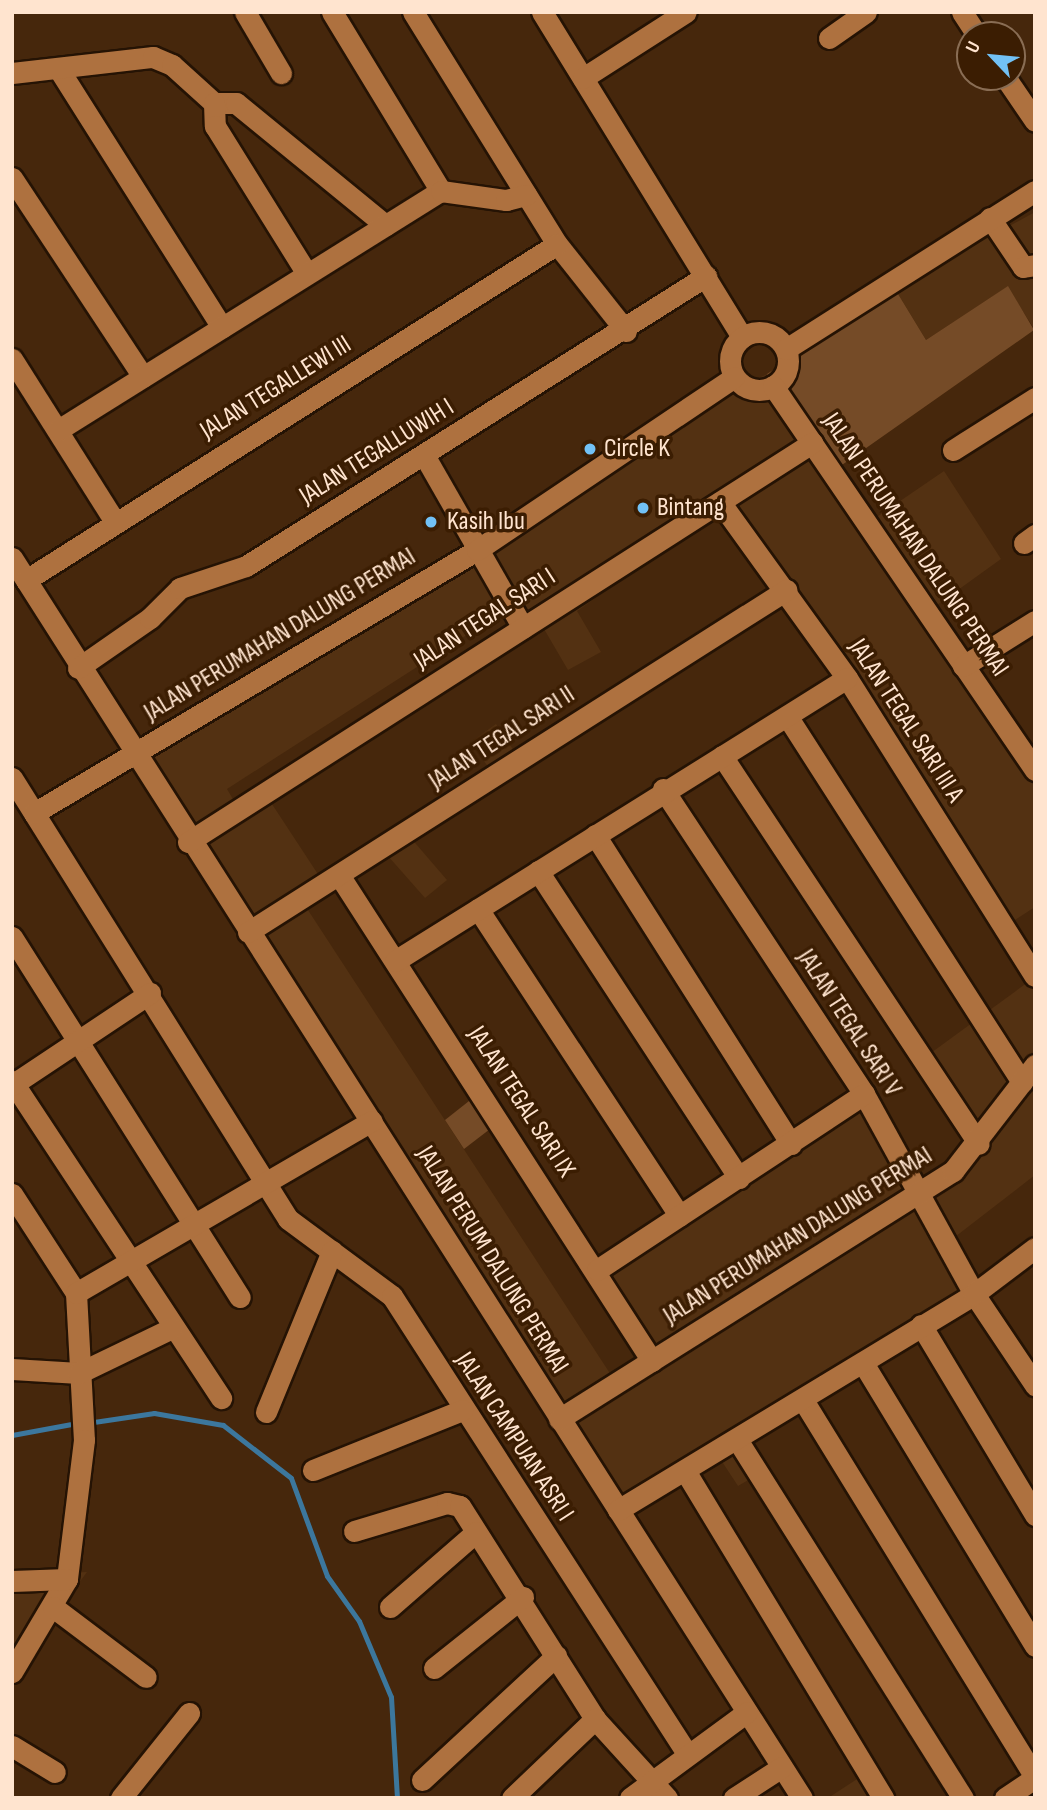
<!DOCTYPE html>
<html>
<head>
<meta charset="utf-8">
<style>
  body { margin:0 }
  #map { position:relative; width:1047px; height:1810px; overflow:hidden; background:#46270c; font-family:"Sofia Sans Condensed",sans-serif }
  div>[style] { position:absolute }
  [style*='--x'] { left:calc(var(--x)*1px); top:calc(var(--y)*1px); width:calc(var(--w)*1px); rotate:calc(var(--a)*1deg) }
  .built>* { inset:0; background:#533112 }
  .green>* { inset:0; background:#754b27 }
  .stream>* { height:5px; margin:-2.5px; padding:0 2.5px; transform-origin:2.5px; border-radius:2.5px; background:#3c779d }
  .roads { filter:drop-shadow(2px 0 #251304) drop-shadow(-2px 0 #251304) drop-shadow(0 2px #251304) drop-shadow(0 -2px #251304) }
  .minor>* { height:21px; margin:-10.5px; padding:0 10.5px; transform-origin:10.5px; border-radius:10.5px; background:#ae713f }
  .minor>.ring { margin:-10.5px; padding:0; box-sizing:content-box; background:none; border:21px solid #ae713f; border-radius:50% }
  .dots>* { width:19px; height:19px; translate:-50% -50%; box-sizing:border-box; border:4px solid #3b1d02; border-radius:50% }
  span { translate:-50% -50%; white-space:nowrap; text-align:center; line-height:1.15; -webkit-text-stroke:7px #3b1d02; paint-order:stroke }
  .street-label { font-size:26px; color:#ffe4cf }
  .poi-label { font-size:26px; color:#ffe4cf }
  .left { translate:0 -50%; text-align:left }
  .frame { position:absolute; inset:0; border:14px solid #ffe4cf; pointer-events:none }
  .north { position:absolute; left:956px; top:21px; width:70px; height:70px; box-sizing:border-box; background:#3b1d02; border:2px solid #896d54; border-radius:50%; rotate:296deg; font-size:19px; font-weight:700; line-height:28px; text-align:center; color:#ffe4cf }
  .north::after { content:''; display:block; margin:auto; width:24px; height:32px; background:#72c1f5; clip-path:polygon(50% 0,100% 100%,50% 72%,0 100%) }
</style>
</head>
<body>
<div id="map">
  <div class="built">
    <i style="clip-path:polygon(1035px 212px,1035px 330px,1007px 287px,926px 340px,895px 289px)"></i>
    <i style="clip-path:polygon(767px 374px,865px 525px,944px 471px,1001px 559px,926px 613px,1035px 779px,1035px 907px,1004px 927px,727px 506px,577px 611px,601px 652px,568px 670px,544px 629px,538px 635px,518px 602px,227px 789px,244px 818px,270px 801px,329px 891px,306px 907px,613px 1378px,664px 1361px,608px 1273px,869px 1105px,923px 1201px,987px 1139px,924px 1058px,1035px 977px,1035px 1175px,951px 1240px,984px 1289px,742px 1442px,762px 1472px,738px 1486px,719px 1457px,619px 1517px,138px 768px,721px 396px)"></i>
    <i style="clip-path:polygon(496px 724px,522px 763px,497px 780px,471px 742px)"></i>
    <i style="clip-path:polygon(410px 837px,447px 880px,425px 898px,388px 856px)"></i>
    <i style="clip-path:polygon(87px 1572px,12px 1673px,12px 1575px)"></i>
    <i style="clip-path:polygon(874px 1768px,895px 1798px,828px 1798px)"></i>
  </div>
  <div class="green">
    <i style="clip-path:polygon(1008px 286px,1034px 330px,832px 472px,767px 374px,895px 289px,926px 340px)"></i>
    <i style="clip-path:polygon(488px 1086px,507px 1116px,464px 1149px,445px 1120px)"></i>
  </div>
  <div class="stream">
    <i style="--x:87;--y:1423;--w:68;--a:-8.5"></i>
    <i style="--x:154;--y:1413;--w:70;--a:9.9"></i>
    <i style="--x:223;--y:1425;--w:86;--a:37.9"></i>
    <i style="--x:291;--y:1478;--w:104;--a:69.8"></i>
    <i style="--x:327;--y:1576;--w:55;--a:54.6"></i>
    <i style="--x:359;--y:1621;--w:82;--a:67.2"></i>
    <i style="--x:391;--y:1697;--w:101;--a:86.6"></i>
    <i style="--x:12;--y:1435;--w:66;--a:-10.5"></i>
  </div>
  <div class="roads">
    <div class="minor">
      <i style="--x:245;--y:12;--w:71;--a:59.5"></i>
      <i style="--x:332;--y:12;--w:210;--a:58.7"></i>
      <i style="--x:413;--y:12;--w:273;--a:58.2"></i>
      <i style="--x:557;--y:244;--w:111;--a:51.6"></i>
      <i style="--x:542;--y:12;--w:382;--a:58.4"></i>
      <i style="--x:962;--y:12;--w:27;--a:57"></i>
      <i style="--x:829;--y:38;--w:45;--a:-35.1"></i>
      <i style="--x:58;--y:68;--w:307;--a:57.7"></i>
      <i style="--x:12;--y:73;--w:142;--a:-6.5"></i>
      <i style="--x:153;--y:57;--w:21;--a:23"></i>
      <i style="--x:172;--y:65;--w:57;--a:42.1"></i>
      <i style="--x:1005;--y:77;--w:53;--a:55.7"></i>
      <i style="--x:583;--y:78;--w:122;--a:-32.7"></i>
      <i style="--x:214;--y:103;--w:22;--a:0"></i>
      <i style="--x:236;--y:103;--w:193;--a:39.3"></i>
      <i style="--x:214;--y:103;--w:23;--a:88"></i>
      <i style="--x:215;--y:126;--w:174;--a:58.1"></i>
      <i style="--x:12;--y:178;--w:238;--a:56.6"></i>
      <i style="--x:990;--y:218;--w:59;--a:56"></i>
      <i style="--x:1023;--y:267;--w:12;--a:-9"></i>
      <i class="ring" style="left:730px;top:332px;width:37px;height:37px"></i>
      <i style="--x:786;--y:349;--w:295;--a:-32.4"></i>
      <i style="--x:12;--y:359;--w:193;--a:57.7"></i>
      <i style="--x:773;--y:386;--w:465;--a:55.7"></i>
      <i style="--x:58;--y:430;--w:451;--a:-32"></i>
      <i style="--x:441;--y:191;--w:66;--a:7.9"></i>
      <i style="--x:506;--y:200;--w:21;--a:-14"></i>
      <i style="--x:953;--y:450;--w:97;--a:-32.4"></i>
      <i style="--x:424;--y:455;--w:199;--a:60.2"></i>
      <i style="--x:720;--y:502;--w:217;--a:54.2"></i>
      <i style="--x:847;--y:678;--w:352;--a:57.8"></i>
      <i style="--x:1024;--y:543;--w:14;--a:-36"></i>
      <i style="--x:12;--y:558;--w:1470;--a:57.5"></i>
      <i style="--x:26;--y:580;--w:628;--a:-32.32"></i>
      <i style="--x:963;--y:666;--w:85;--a:-32"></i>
      <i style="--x:78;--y:668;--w:88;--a:-34.8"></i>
      <i style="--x:150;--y:618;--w:42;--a:-45"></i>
      <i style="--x:180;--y:588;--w:70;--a:-18.4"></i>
      <i style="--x:246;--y:566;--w:544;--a:-32.23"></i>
      <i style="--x:787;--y:716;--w:435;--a:57.3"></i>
      <i style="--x:722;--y:756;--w:465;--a:56.5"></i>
      <i style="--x:12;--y:778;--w:520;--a:57.96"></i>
      <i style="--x:288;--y:1219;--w:129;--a:36.5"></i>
      <i style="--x:392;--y:1296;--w:543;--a:57.19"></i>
      <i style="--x:663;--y:789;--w:365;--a:56.6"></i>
      <i style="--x:864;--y:1094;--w:228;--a:61.2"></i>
      <i style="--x:974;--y:1294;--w:110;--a:56.2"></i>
      <i style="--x:34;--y:813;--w:515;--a:-30.7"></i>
      <i style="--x:477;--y:550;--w:310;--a:-33.9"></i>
      <i style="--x:595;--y:835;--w:366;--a:57.6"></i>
      <i style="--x:188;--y:842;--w:741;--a:-32.6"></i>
      <i style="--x:538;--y:871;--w:367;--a:56.8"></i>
      <i style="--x:339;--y:875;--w:578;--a:57.22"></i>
      <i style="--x:478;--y:909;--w:367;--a:56.7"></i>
      <i style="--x:248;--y:932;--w:638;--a:-32.44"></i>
      <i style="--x:12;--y:937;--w:426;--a:57.7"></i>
      <i style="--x:395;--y:961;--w:533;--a:-32.05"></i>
      <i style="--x:12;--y:1081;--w:380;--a:56.6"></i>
      <i style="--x:12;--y:1085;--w:166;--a:-33.7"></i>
      <i style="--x:12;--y:1194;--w:118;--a:57.1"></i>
      <i style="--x:76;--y:1293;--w:147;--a:86.9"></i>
      <i style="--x:84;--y:1440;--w:140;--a:97"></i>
      <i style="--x:67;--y:1579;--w:108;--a:120.6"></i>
      <i style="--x:597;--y:1270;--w:320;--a:-33.4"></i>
      <i style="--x:76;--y:1293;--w:342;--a:-30.2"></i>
      <i style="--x:921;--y:1325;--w:222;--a:59"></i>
      <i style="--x:863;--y:1363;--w:331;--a:58.7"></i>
      <i style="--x:12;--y:1369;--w:67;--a:3.4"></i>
      <i style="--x:79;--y:1373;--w:103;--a:-25.8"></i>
      <i style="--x:803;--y:1400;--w:443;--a:58.4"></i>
      <i style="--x:266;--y:1412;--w:174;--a:-67.7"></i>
      <i style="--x:559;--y:1419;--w:466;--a:-32.2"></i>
      <i style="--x:953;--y:1171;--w:134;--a:-52.3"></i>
      <i style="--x:738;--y:1441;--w:422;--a:57.8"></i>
      <i style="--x:313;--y:1470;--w:161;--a:-21.9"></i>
      <i style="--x:687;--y:1474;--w:379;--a:58.8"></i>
      <i style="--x:618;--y:1510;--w:416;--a:-31.2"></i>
      <i style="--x:974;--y:1294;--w:76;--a:-37"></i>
      <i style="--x:354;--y:1531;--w:97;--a:-16.8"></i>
      <i style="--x:447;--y:1503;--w:13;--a:13"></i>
      <i style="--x:460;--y:1506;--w:252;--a:57.6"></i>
      <i style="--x:595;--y:1719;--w:107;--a:47.7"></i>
      <i style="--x:12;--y:1581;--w:55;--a:-2.1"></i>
      <i style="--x:53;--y:1607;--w:116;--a:37"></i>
      <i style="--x:390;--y:1607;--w:114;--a:-41.1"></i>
      <i style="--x:434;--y:1668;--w:114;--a:-38.6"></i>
      <i style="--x:12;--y:1746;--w:50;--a:31.2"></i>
      <i style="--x:422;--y:1780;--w:183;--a:-42.8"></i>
      <i style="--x:121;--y:1798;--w:109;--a:-51.3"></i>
      <i style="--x:512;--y:1798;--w:115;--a:-43.6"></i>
      <i style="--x:630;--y:1798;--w:145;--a:-36.3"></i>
      <i style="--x:734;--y:1798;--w:57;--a:-32.9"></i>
      <i style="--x:1005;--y:1798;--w:36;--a:-34"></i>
    </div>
  </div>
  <div class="dots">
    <i style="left:590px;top:449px;background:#72c1f5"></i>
    <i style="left:643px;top:508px;background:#72c1f5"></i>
    <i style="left:431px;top:522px;background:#72c1f5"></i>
  </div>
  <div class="street-label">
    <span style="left:276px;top:388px;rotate:-32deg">JALAN TEGALLEWI III</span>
    <span style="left:377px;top:452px;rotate:-32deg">JALAN TEGALLUWIH I</span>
    <span style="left:915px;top:545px;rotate:56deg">JALAN PERUMAHAN DALUNG PERMAI</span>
    <span style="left:485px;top:619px;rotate:-33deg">JALAN TEGAL SARI I</span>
    <span style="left:280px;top:635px;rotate:-31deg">JALAN PERUMAHAN DALUNG PERMAI</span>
    <span style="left:906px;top:721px;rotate:57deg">JALAN TEGAL SARI III A</span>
    <span style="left:502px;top:738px;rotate:-33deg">JALAN TEGAL SARI II</span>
    <span style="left:849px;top:1023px;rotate:57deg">JALAN TEGAL SARI V</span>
    <span style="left:521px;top:1102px;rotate:57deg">JALAN TEGAL SARI IX</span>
    <span style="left:798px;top:1236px;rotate:-32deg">JALAN PERUMAHAN DALUNG PERMAI</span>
    <span style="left:492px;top:1260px;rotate:58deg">JALAN PERUM DALUNG PERMAI</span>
    <span style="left:514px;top:1437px;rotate:57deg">JALAN CAMPUAN ASRI I</span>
  </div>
  <div class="poi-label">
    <span class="left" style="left:604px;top:449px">Circle K</span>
    <span class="left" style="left:657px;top:508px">Bintang</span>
    <span class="left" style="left:447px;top:522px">Kasih Ibu</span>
  </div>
  <div class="frame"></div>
  <div class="north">U</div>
</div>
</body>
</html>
